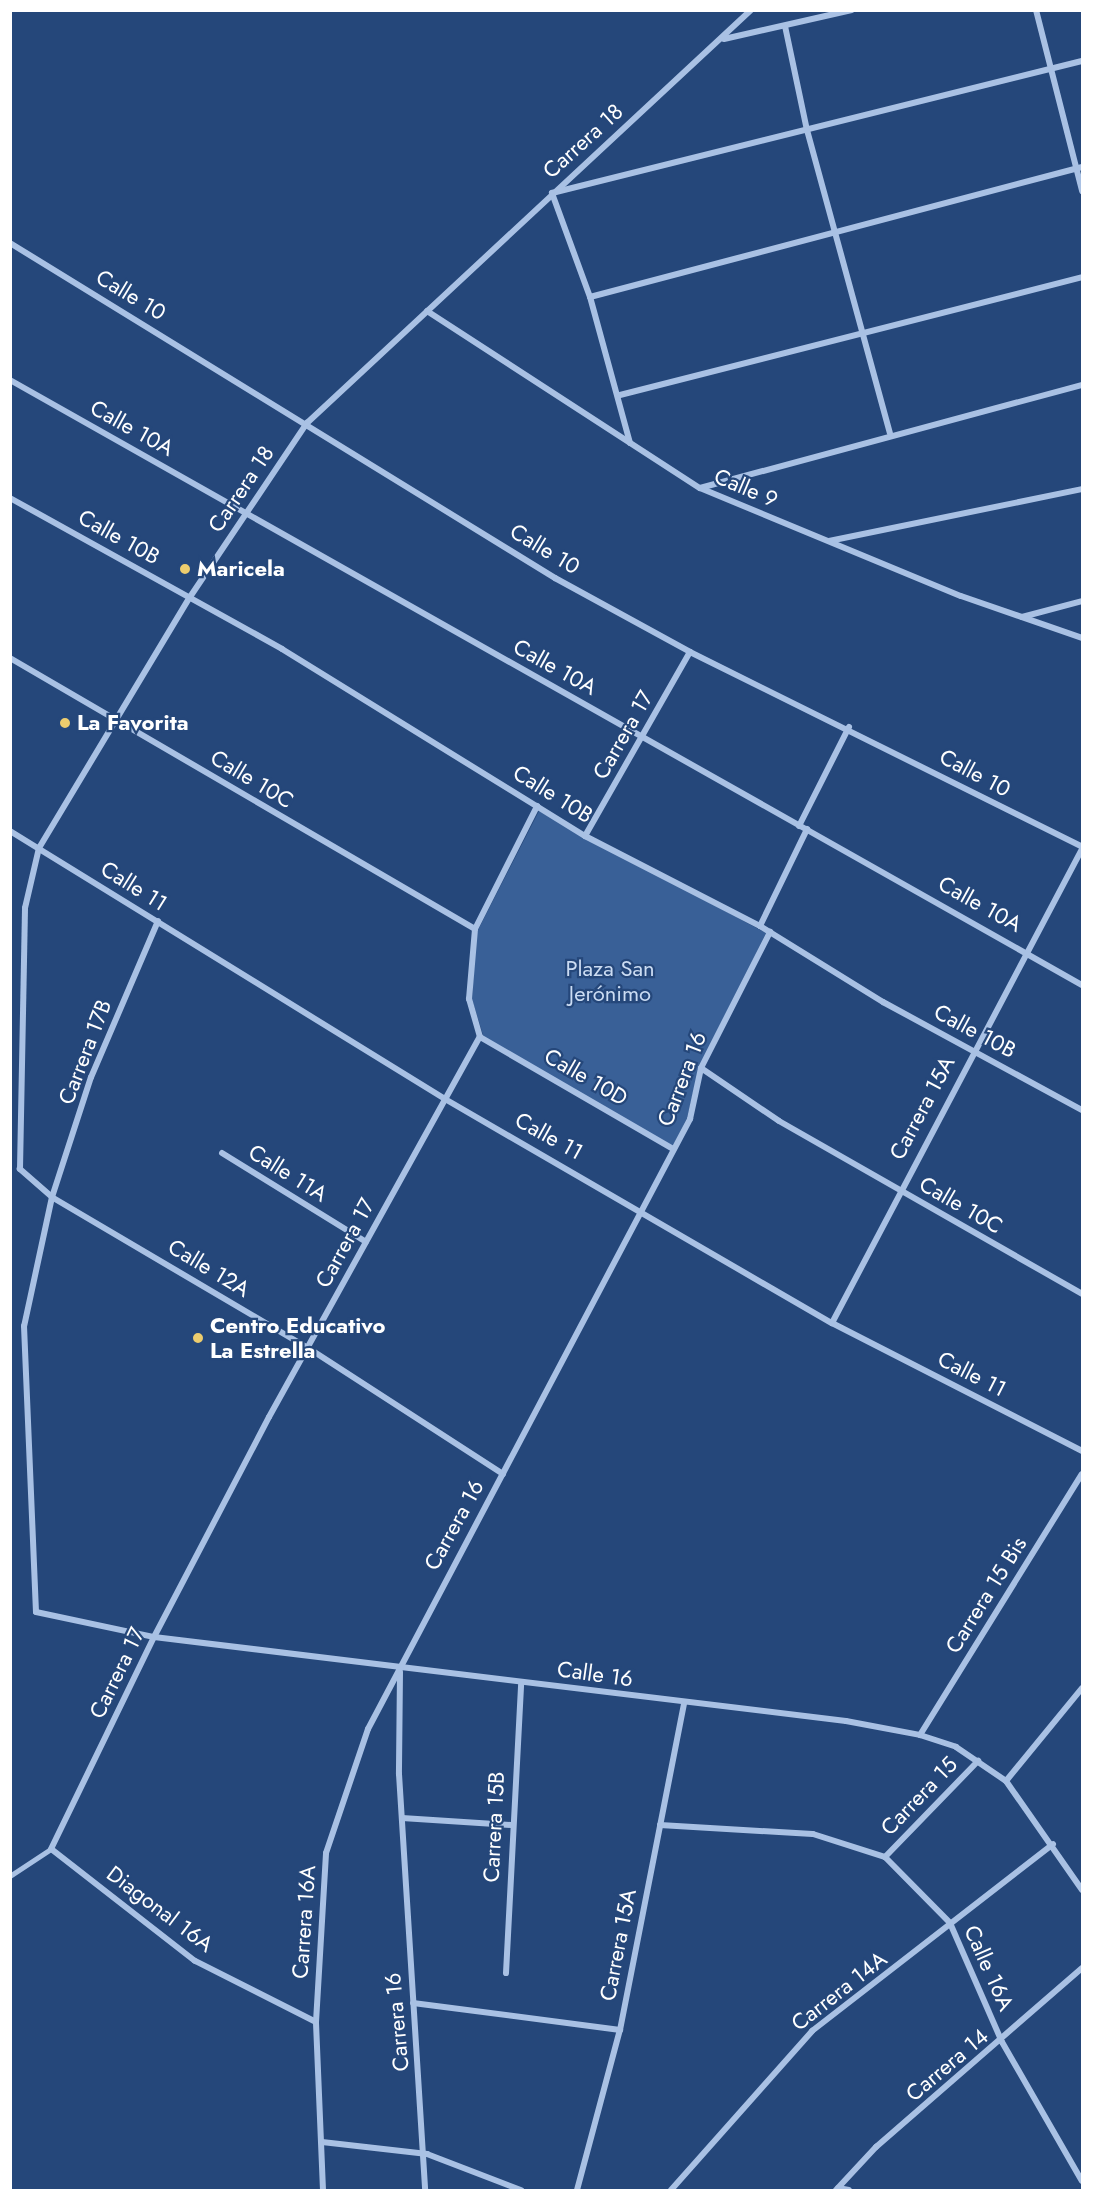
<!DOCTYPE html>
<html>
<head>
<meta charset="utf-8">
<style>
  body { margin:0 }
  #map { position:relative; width:1093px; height:2201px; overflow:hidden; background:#25477a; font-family:Jost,sans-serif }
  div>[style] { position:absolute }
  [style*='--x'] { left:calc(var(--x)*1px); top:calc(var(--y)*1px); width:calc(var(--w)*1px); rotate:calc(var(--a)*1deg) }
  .green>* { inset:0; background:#396097 }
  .lane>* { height:4.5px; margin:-2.25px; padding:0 2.25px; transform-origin:2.25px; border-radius:2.25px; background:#a9c1e4 }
  .street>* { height:6px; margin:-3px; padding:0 3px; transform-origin:3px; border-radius:3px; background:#a9c1e4 }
  .dots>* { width:16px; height:16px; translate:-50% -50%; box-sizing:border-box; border:3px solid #25477a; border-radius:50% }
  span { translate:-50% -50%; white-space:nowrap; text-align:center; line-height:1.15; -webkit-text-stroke:4.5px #25477a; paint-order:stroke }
  .street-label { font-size:22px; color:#fff }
  .poi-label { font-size:22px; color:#fff; font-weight:700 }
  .left { translate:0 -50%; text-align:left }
  .park-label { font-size:22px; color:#cbdcf3 }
  .frame { position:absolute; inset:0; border:12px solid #fff; pointer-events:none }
</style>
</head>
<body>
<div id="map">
  <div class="green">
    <i style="clip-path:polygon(539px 811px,766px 933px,699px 1067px,687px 1118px,672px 1148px,484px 1038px,472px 999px,476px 934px)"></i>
  </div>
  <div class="lane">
    <i style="--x:10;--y:1876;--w:49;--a:-33.4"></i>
  </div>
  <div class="street">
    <i style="--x:1036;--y:10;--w:187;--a:75.7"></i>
    <i style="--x:785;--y:26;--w:106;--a:78.1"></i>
    <i style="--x:807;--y:130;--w:314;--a:74.7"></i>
    <i style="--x:724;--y:39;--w:131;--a:-12.8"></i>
    <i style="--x:10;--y:243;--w:640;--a:31.58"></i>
    <i style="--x:555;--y:578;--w:154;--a:28.7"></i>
    <i style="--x:690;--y:652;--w:438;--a:26.4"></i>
    <i style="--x:590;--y:297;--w:509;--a:-14.8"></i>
    <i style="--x:427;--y:311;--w:325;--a:33"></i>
    <i style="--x:700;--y:488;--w:282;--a:22.5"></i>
    <i style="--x:961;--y:596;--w:128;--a:19.1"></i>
    <i style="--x:10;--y:380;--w:1231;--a:29.44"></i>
    <i style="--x:620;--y:395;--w:477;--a:-14.3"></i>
    <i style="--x:630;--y:443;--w:151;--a:-105.3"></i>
    <i style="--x:590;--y:297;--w:111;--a:-110.1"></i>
    <i style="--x:552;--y:193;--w:546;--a:-13.99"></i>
    <i style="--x:700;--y:488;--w:396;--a:-15.1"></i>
    <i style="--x:10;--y:498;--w:311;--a:29"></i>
    <i style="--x:282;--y:649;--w:356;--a:31.7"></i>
    <i style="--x:585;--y:836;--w:197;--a:27.2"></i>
    <i style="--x:760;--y:926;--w:145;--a:31.7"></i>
    <i style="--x:883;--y:1002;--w:226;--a:28.5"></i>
    <i style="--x:829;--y:541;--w:258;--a:-11.6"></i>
    <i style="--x:1022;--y:617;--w:62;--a:-14.9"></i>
    <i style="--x:10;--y:658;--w:538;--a:30.23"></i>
    <i style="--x:799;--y:826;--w:111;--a:-63.2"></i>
    <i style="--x:10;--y:831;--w:511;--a:31.64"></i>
    <i style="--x:445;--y:1099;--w:447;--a:30.1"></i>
    <i style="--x:832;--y:1323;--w:281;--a:27.1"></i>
    <i style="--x:585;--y:836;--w:212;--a:-60.3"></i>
    <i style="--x:158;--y:921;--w:170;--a:113.2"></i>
    <i style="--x:91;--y:1077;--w:126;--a:108"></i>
    <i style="--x:52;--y:1197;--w:132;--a:102.2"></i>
    <i style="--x:24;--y:1326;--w:286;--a:87.6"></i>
    <i style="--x:36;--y:1612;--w:121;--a:12"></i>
    <i style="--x:154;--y:1637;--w:697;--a:6.92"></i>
    <i style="--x:846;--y:1721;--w:75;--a:10.7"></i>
    <i style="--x:920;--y:1735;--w:38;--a:18"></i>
    <i style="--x:956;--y:1747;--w:60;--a:34.2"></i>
    <i style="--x:1006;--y:1781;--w:133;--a:55.1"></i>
    <i style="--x:760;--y:926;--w:108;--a:-64.1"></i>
    <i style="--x:480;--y:1037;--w:223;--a:30.1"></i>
    <i style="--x:701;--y:1068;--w:94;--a:34.2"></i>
    <i style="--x:779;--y:1121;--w:349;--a:29.7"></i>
    <i style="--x:222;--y:1153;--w:169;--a:31.7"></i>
    <i style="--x:832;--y:1323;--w:536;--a:-62.19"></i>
    <i style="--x:503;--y:1474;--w:232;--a:-147.1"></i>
    <i style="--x:308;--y:1348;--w:297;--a:-149.5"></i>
    <i style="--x:52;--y:1197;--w:43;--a:-138.8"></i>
    <i style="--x:20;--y:1169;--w:261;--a:-88.9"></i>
    <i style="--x:25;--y:908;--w:62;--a:-76.9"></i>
    <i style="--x:39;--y:848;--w:293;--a:-59"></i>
    <i style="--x:190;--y:597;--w:210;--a:-56.1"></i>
    <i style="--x:307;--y:423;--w:606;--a:-42.93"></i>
    <i style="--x:400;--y:1672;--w:102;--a:90.6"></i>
    <i style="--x:399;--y:1774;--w:417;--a:86.4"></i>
    <i style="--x:920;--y:1735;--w:307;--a:-58.2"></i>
    <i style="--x:1006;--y:1781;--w:120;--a:-50.7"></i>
    <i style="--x:402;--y:1818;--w:109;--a:3.7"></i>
    <i style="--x:660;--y:1825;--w:153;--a:3.4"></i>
    <i style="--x:813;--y:1834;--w:76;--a:17.7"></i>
    <i style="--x:885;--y:1857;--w:93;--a:45.4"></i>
    <i style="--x:950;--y:1923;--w:130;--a:66.4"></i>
    <i style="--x:1002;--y:2042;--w:160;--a:60.1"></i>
    <i style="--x:885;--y:1857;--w:134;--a:-45.9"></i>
    <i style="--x:506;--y:1973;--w:291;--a:-87"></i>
    <i style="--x:413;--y:2003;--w:209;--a:7.4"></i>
    <i style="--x:316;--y:2022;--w:136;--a:-153.2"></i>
    <i style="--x:195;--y:1961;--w:182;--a:-142.1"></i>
    <i style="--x:51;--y:1849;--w:236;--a:-64.1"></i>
    <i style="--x:154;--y:1637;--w:248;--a:-62.4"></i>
    <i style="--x:269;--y:1417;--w:435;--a:-61"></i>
    <i style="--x:480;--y:1037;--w:40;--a:-106"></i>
    <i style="--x:469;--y:999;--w:70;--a:-85.1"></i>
    <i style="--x:475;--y:929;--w:138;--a:-63.2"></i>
    <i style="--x:322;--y:2142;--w:106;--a:6.5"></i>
    <i style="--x:427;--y:2154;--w:101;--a:21"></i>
    <i style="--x:838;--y:2188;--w:11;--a:10"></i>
    <i style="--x:323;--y:2190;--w:168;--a:-92.4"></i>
    <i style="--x:316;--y:2022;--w:169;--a:-86.6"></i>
    <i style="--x:326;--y:1853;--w:131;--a:-71.3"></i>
    <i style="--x:368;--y:1729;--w:690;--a:-62.17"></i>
    <i style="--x:690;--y:1119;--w:52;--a:-77.8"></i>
    <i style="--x:701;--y:1068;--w:153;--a:-63.1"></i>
    <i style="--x:577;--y:2190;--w:166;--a:-75"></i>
    <i style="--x:620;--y:2030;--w:332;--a:-78.9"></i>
    <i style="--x:671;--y:2190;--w:213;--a:-48.4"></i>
    <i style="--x:812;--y:2031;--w:305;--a:-37.8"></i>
    <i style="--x:836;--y:2190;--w:59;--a:-47.1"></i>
    <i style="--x:876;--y:2147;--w:273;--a:-41"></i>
  </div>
  <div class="dots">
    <i style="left:185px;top:569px;background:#edcd6e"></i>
    <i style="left:65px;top:723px;background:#edcd6e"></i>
    <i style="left:198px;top:1338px;background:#edcd6e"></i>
  </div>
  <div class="street-label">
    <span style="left:583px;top:141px;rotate:-42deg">Carrera 18</span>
    <span style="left:131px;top:295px;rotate:31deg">Calle 10</span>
    <span style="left:132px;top:428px;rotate:29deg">Calle 10A</span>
    <span style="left:746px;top:488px;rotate:23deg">Calle 9</span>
    <span style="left:241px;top:489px;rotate:-56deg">Carrera 18</span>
    <span style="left:119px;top:537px;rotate:29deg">Calle 10B</span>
    <span style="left:545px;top:549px;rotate:31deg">Calle 10</span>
    <span style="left:555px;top:667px;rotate:29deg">Calle 10A</span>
    <span style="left:623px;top:735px;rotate:-60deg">Carrera 17</span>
    <span style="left:975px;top:773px;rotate:28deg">Calle 10</span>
    <span style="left:252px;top:779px;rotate:31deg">Calle 10C</span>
    <span style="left:553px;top:794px;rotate:32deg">Calle 10B</span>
    <span style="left:134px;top:886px;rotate:32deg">Calle 11</span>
    <span style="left:980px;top:904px;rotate:29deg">Calle 10A</span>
    <span style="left:975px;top:1031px;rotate:28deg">Calle 10B</span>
    <span style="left:85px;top:1052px;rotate:-69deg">Carrera 17B</span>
    <span style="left:586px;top:1077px;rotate:30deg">Calle 10D</span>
    <span style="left:682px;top:1079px;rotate:-69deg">Carrera 16</span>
    <span style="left:922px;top:1108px;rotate:-62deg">Carrera 15A</span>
    <span style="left:549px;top:1136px;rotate:29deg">Calle 11</span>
    <span style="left:288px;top:1173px;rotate:32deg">Calle 11A</span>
    <span style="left:961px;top:1205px;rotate:30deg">Calle 10C</span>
    <span style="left:345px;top:1243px;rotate:-61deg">Carrera 17</span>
    <span style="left:209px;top:1268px;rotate:31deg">Calle 12A</span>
    <span style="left:972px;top:1374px;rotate:27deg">Calle 11</span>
    <span style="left:454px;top:1525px;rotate:-61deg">Carrera 16</span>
    <span style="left:986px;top:1595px;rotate:-58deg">Carrera 15 Bis</span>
    <span style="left:117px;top:1673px;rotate:-64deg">Carrera 17</span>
    <span style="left:595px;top:1674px;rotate:8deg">Calle 16</span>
    <span style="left:919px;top:1796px;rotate:-46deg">Carrera 15</span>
    <span style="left:494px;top:1827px;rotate:-87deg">Carrera 15B</span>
    <span style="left:160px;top:1909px;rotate:37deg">Diagonal 16A</span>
    <span style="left:304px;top:1922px;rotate:-86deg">Carrera 16A</span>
    <span style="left:618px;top:1945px;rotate:-79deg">Carrera 15A</span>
    <span style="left:989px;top:1968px;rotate:66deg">Calle 16A</span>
    <span style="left:839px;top:1991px;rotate:-38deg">Carrera 14A</span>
    <span style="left:397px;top:2022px;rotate:-95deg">Carrera 16</span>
    <span style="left:947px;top:2065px;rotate:-40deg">Carrera 14</span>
  </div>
  <div class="poi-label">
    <span class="left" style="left:197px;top:569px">Maricela</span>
    <span class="left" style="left:77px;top:723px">La Favorita</span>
    <span class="left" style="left:210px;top:1338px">Centro Educativo<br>La Estrella</span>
  </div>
  <div class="park-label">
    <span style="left:610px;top:981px">Plaza San<br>Jerónimo</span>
  </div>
  <div class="frame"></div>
</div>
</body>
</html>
